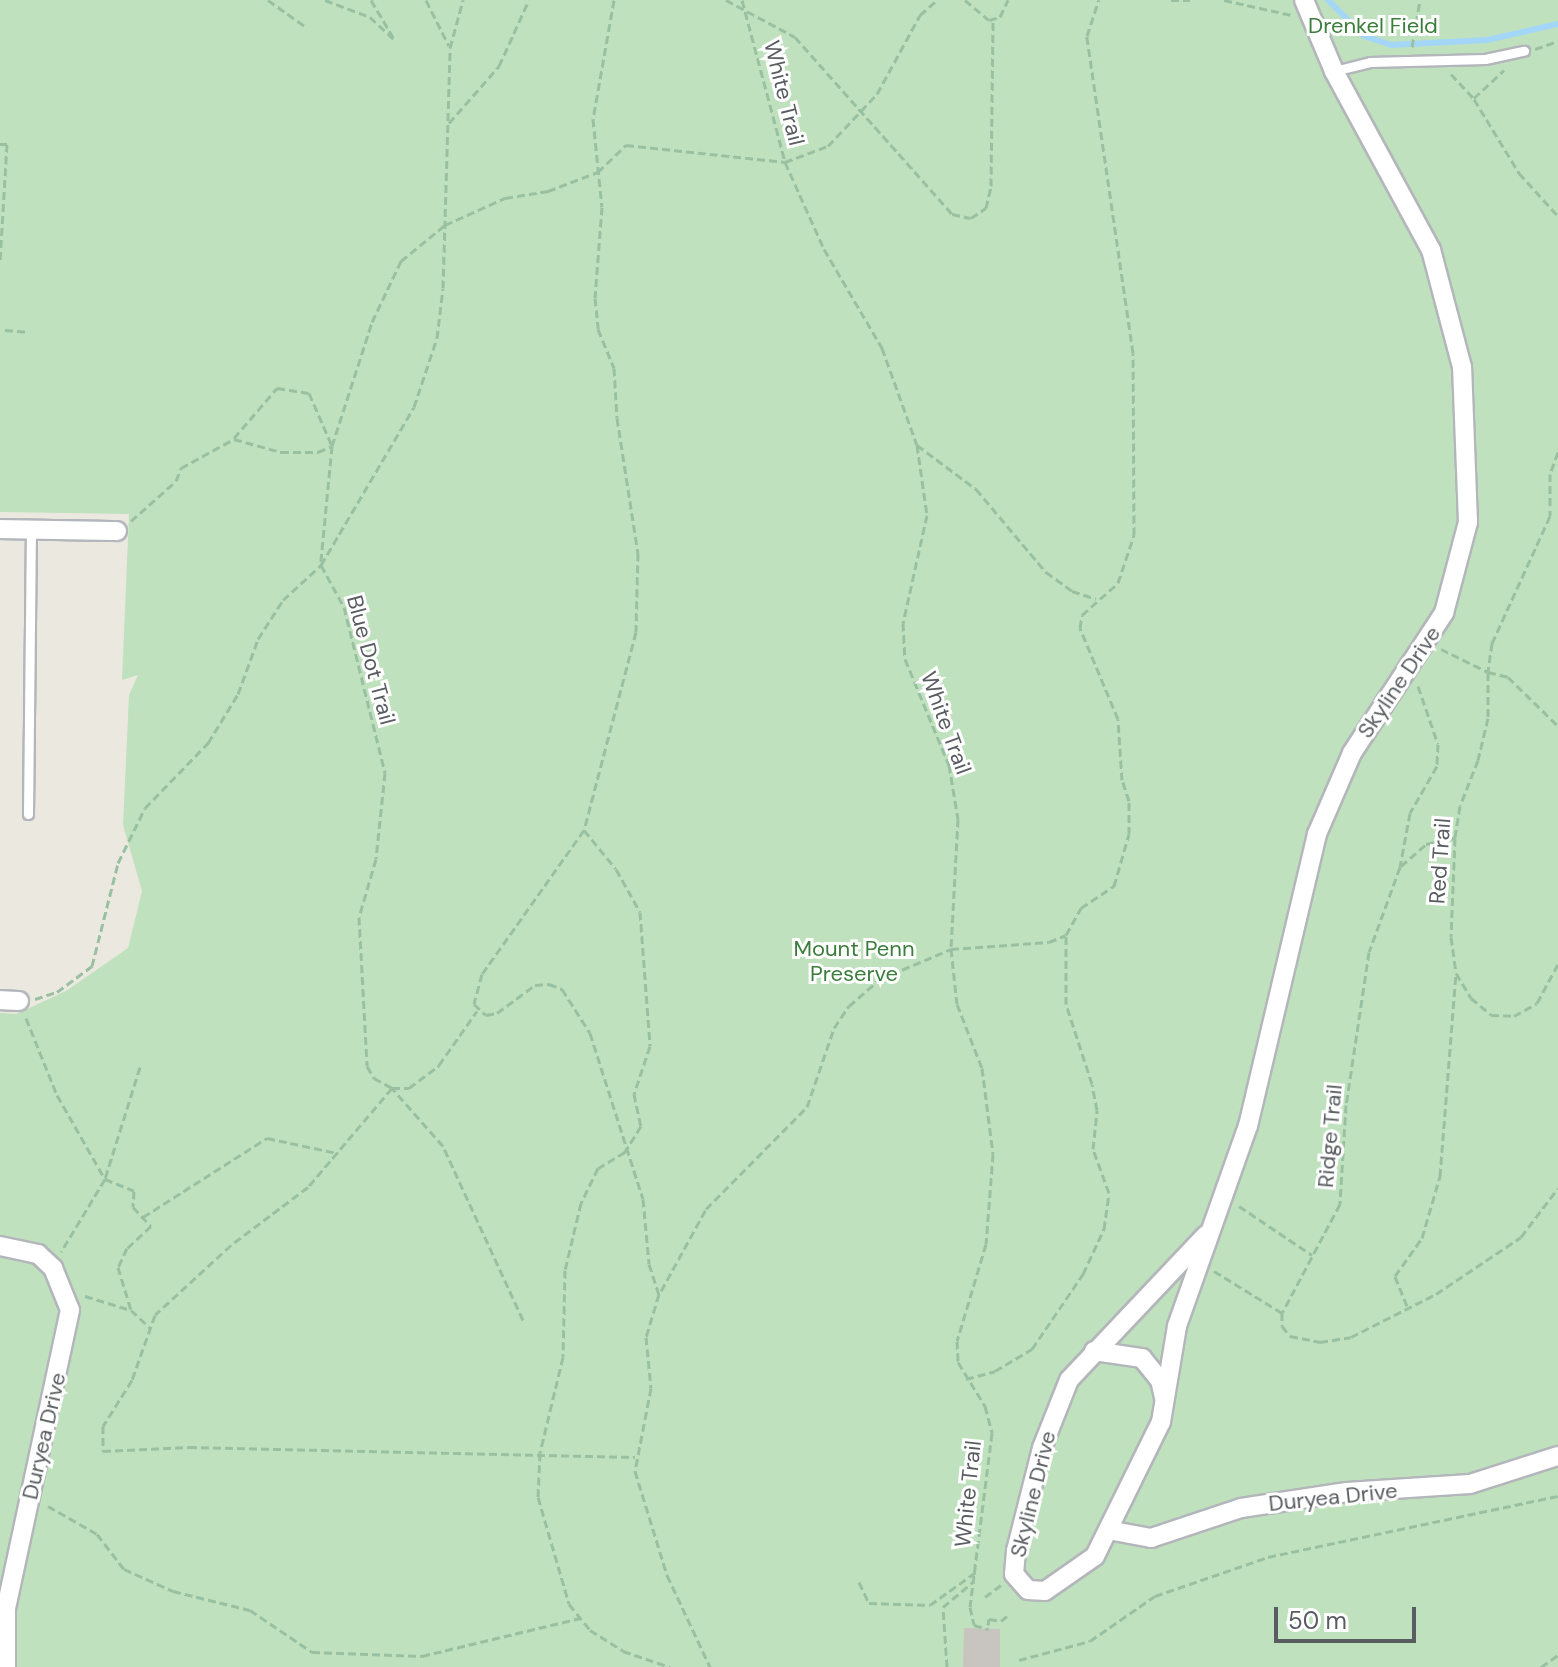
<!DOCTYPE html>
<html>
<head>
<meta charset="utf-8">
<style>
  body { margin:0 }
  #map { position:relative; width:1558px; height:1667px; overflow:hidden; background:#ebe8e0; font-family:"DM Sans",sans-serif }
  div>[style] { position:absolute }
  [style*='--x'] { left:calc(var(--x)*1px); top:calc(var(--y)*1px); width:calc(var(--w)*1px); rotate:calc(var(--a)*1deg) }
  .green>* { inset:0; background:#c0e1be }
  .stream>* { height:6px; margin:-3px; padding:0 3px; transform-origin:3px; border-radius:3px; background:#a4d7f7 }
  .building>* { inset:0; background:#c8c4c0 }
  .path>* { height:3px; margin-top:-1.5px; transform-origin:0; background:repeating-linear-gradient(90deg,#99c1a1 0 8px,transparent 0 12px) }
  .roads { filter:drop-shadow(2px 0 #b3b6ba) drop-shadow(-2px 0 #b3b6ba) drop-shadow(0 2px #b3b6ba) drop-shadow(0 -2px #b3b6ba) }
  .service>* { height:9px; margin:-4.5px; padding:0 4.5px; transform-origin:4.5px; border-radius:4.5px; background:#fff }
  .minor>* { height:18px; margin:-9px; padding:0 9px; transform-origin:9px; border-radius:9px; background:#fff }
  span { translate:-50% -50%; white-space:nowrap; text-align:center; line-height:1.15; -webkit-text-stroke:6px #fff; paint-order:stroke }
  .park-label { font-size:22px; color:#3b7d3b }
  .street-label { font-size:22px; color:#595c60 }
  .scale { position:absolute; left:1274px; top:1607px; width:142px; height:36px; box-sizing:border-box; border:4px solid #595c60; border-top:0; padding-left:10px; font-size:24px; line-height:28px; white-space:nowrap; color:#595c60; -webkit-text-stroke:6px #fff; paint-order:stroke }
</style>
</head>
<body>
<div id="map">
  <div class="green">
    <i style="clip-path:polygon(0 0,1558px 0,1558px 1667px,0 1667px,0 1013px,16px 1014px,66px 991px,128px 948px,142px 891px,123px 825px,129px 695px,138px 675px,122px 680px,129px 514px,0 512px)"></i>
  </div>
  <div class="stream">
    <i style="--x:1328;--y:0;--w:51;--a:45"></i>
    <i style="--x:1364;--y:36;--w:28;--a:18"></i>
    <i style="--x:1391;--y:45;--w:96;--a:-3"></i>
    <i style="--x:1487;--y:40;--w:73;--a:-12.7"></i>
  </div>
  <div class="building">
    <i style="clip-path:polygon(964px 1628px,1000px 1629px,1000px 1667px,963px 1667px)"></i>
  </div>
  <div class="path">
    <i style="--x:268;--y:0;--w:47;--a:35.4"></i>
    <i style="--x:325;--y:0;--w:48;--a:20.7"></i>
    <i style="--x:370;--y:17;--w:34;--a:43"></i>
    <i style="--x:371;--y:0;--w:43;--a:59.3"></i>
    <i style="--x:426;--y:0;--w:51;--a:63.4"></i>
    <i style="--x:614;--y:0;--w:121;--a:100"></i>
    <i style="--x:593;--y:119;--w:88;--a:84.2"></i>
    <i style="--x:602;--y:207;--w:91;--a:94.4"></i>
    <i style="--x:595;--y:298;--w:31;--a:84"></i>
    <i style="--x:598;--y:329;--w:42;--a:67.7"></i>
    <i style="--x:614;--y:368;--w:50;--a:86.6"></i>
    <i style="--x:617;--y:418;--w:137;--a:81.2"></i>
    <i style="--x:638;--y:553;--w:79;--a:91.5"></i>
    <i style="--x:636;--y:632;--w:205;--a:104.7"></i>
    <i style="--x:584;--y:830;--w:176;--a:125.3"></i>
    <i style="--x:482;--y:974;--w:31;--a:105"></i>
    <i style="--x:474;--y:1004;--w:16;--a:43"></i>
    <i style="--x:486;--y:1015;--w:11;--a:-10"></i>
    <i style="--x:497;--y:1013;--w:47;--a:-36.4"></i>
    <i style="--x:535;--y:985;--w:14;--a:-4"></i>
    <i style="--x:549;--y:984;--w:14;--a:21"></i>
    <i style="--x:562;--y:989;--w:52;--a:57.5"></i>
    <i style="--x:590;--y:1033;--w:174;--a:72.3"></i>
    <i style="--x:643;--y:1199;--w:65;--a:84.7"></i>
    <i style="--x:649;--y:1264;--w:32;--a:72"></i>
    <i style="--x:659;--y:1294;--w:45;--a:106.8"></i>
    <i style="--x:646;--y:1337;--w:51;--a:84.4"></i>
    <i style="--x:651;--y:1388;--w:85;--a:100.9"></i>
    <i style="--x:635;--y:1471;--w:109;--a:72.9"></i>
    <i style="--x:667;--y:1575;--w:102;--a:64.9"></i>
    <i style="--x:726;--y:0;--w:78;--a:28.2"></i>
    <i style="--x:795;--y:37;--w:237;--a:48.4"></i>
    <i style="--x:952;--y:214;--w:19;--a:12"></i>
    <i style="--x:971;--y:218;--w:18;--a:-34"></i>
    <i style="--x:986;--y:208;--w:23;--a:-77"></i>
    <i style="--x:991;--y:186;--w:167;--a:-89.3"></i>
    <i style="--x:742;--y:0;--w:168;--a:75.1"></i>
    <i style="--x:785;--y:162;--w:95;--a:65.9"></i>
    <i style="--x:824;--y:249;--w:115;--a:59.6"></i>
    <i style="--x:882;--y:348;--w:103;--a:70.2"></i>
    <i style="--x:917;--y:445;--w:71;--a:81.9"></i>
    <i style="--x:927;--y:515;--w:111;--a:102.5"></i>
    <i style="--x:903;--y:623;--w:36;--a:87"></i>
    <i style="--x:905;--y:659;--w:115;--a:67.5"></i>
    <i style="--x:949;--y:765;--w:55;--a:80.5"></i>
    <i style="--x:958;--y:819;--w:130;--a:93.1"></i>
    <i style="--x:951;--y:949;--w:55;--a:83.8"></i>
    <i style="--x:957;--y:1004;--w:69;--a:68.7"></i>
    <i style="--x:982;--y:1068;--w:87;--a:82.7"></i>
    <i style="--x:993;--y:1154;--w:90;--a:94.4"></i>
    <i style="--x:986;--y:1244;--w:101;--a:106.6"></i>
    <i style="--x:957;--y:1341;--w:21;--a:87"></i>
    <i style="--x:958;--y:1362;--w:52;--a:58.5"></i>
    <i style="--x:985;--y:1406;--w:28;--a:75"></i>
    <i style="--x:992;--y:1433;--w:175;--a:97.2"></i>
    <i style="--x:970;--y:1607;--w:18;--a:77"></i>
    <i style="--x:974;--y:1625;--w:15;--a:16"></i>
    <i style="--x:965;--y:0;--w:31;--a:40"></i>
    <i style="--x:989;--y:20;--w:11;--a:-15"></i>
    <i style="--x:1000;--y:17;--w:19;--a:-65"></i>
    <i style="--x:1171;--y:0;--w:19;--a:0"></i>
    <i style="--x:1224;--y:0;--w:69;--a:12.6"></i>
    <i style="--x:1412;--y:47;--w:48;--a:-80.3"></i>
    <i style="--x:1535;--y:49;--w:24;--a:-19"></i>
    <i style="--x:1451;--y:74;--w:34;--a:47"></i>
    <i style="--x:1474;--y:99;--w:87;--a:58.7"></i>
    <i style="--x:1519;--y:173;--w:58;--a:47.8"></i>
    <i style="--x:1474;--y:98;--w:41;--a:-43"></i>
    <i style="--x:449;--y:123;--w:76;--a:-48.7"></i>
    <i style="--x:499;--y:66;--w:72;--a:-65.6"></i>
    <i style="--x:0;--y:144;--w:7;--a:0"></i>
    <i style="--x:7;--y:144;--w:119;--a:93.4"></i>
    <i style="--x:5;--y:330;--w:24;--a:5"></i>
    <i style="--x:234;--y:438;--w:66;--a:-49.3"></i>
    <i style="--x:277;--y:388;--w:32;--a:9"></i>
    <i style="--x:309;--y:393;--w:58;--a:66.5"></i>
    <i style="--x:332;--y:446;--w:116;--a:95.5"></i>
    <i style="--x:917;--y:445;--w:74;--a:36.7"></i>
    <i style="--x:976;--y:489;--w:109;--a:49.9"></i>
    <i style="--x:1046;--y:572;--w:32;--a:36"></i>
    <i style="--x:1072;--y:591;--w:25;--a:18"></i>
    <i style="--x:1558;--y:452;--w:23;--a:110"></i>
    <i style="--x:1550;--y:474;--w:42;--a:90"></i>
    <i style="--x:1550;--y:516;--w:140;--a:114.5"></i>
    <i style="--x:1492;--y:643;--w:29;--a:98"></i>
    <i style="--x:1488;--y:672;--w:21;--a:14"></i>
    <i style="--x:1508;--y:677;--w:70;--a:44.4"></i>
    <i style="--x:131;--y:521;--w:60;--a:-41.6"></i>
    <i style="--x:176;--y:481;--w:14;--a:-69"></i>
    <i style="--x:181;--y:468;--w:60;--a:-28.7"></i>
    <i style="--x:234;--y:439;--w:49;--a:15.5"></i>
    <i style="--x:281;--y:452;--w:37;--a:0"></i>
    <i style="--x:318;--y:452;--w:15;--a:-23"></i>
    <i style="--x:332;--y:446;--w:130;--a:-72.1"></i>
    <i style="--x:372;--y:322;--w:68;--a:-64.6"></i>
    <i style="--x:401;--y:261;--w:57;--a:-39.3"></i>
    <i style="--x:445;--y:225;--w:66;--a:-24.2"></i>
    <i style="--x:505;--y:198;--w:44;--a:-9.2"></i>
    <i style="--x:548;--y:191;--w:53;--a:-20.8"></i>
    <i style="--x:598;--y:172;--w:39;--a:-44"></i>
    <i style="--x:626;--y:145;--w:160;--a:6.1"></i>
    <i style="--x:785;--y:162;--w:46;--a:-20.4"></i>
    <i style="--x:828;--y:146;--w:71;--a:-46.7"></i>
    <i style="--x:877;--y:94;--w:90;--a:-61.4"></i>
    <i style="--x:920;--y:15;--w:23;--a:-41"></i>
    <i style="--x:321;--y:565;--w:183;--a:-59.5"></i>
    <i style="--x:414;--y:407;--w:73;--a:-71.6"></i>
    <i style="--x:437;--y:338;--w:50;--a:-83.2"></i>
    <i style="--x:443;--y:288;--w:240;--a:-88.3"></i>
    <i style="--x:450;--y:48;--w:50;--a:-74.8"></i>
    <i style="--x:1441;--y:649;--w:52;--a:26.1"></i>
    <i style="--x:1488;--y:672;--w:46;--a:90"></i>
    <i style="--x:1488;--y:718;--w:43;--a:103.4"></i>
    <i style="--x:1478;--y:760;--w:49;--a:111.4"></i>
    <i style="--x:1460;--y:806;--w:32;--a:99"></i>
    <i style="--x:1455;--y:838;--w:99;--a:92.3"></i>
    <i style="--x:1451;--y:937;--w:36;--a:82"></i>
    <i style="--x:1456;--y:973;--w:29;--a:59"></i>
    <i style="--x:1471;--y:998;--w:26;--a:40"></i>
    <i style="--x:1491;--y:1015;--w:23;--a:2"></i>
    <i style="--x:1514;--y:1016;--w:26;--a:-29"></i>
    <i style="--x:1537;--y:1003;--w:44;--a:-61.7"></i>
    <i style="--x:1418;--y:686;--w:61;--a:71"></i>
    <i style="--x:1438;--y:744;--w:22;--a:93"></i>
    <i style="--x:1437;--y:766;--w:54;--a:119.9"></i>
    <i style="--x:1410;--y:813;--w:55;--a:100.5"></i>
    <i style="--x:1400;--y:867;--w:90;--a:110"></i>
    <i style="--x:1369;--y:952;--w:155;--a:98.5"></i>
    <i style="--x:1346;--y:1105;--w:99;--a:93.5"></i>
    <i style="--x:1340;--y:1204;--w:123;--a:118"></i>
    <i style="--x:1282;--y:1313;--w:13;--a:90"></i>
    <i style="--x:1282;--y:1326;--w:13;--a:51"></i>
    <i style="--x:1290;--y:1336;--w:31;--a:11"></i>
    <i style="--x:1320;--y:1342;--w:31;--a:-9"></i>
    <i style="--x:1351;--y:1337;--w:95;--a:-26.8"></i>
    <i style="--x:1436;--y:1294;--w:102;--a:-33.8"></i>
    <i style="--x:1521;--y:1237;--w:61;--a:-52.9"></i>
    <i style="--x:584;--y:830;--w:50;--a:50.6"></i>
    <i style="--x:616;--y:869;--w:49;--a:60.8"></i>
    <i style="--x:640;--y:912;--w:134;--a:85.7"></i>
    <i style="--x:650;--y:1046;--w:51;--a:108.4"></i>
    <i style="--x:634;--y:1094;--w:33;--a:78"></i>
    <i style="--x:641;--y:1126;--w:31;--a:122"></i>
    <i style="--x:625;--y:1152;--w:31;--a:149"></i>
    <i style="--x:598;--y:1168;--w:39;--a:116"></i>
    <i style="--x:581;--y:1203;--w:69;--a:103.4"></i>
    <i style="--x:565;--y:1270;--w:87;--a:91.3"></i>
    <i style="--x:563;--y:1357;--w:99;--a:103.5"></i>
    <i style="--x:540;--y:1453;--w:44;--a:92.6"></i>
    <i style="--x:538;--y:1497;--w:111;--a:73.8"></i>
    <i style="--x:569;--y:1604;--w:33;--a:51"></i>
    <i style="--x:590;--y:1630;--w:39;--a:32"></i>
    <i style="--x:623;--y:1651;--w:50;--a:18.8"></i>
    <i style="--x:1401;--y:866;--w:33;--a:-41"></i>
    <i style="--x:1426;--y:844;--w:30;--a:-12"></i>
    <i style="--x:35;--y:999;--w:23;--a:-18"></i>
    <i style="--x:57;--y:992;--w:44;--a:-36.6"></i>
    <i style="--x:92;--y:966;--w:106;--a:-75.8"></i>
    <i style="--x:118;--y:863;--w:61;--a:-63.9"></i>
    <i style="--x:145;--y:808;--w:91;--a:-45.9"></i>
    <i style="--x:208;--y:743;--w:57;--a:-58.5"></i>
    <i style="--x:238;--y:694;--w:59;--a:-70"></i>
    <i style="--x:258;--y:639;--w:46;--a:-57.3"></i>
    <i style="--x:283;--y:600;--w:52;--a:-42.6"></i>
    <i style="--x:321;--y:565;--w:48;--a:61.3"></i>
    <i style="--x:344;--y:607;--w:171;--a:76.1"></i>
    <i style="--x:385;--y:773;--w:86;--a:96"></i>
    <i style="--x:376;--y:859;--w:60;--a:106.3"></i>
    <i style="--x:359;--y:917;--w:149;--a:86.9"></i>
    <i style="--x:367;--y:1066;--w:14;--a:60"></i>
    <i style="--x:374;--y:1078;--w:21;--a:29"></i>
    <i style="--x:392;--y:1088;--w:17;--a:0"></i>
    <i style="--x:409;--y:1088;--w:38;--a:-37"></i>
    <i style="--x:439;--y:1065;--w:66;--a:-54.9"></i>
    <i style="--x:26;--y:1018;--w:83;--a:68.1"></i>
    <i style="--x:57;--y:1095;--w:97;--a:60.3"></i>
    <i style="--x:105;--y:1179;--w:85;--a:121.1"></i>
    <i style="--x:140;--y:1067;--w:117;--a:107.4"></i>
    <i style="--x:105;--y:1179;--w:31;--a:22"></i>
    <i style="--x:134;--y:1191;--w:16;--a:94"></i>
    <i style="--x:133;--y:1207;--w:26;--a:47"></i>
    <i style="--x:151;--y:1226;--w:33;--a:137"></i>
    <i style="--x:127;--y:1248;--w:21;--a:115"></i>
    <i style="--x:118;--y:1267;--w:45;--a:73.2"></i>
    <i style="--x:131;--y:1310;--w:26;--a:43"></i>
    <i style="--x:1239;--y:1206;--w:88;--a:33.9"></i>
    <i style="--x:143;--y:1217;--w:147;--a:-32.5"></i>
    <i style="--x:267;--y:1138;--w:72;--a:12.1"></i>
    <i style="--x:1214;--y:1271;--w:80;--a:31.7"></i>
    <i style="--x:661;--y:1291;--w:94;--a:-61.2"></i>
    <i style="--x:706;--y:1209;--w:144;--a:-45.3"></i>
    <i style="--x:807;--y:1107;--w:83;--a:-71.1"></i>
    <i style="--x:834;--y:1028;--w:27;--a:-56"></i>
    <i style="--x:849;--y:1006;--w:41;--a:-41.1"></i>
    <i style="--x:880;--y:979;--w:77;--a:-22.9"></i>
    <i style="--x:951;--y:949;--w:98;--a:-4.1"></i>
    <i style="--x:1049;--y:942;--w:18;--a:-22"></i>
    <i style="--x:1066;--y:935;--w:31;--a:-61"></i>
    <i style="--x:1081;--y:908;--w:40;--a:-34"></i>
    <i style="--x:1114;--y:886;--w:54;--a:-73.9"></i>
    <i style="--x:1129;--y:834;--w:33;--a:-90"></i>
    <i style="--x:1129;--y:801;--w:22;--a:-108"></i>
    <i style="--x:1122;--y:780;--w:61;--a:-93.8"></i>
    <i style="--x:1118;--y:719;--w:99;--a:-112.7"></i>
    <i style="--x:1080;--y:628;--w:13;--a:-81"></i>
    <i style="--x:1082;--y:615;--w:48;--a:-41.6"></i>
    <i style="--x:1118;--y:583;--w:51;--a:-71.6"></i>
    <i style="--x:1134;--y:535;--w:182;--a:-90.3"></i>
    <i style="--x:1133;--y:353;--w:320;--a:-98.3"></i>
    <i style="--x:1087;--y:36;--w:38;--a:-72"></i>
    <i style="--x:85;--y:1296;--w:48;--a:16.9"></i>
    <i style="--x:1407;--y:1306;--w:32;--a:-112"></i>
    <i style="--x:1395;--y:1276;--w:47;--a:-54.6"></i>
    <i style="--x:1422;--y:1238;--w:65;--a:-73.8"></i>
    <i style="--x:1440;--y:1176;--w:204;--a:-85.5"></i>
    <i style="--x:523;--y:1320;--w:192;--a:-114.7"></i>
    <i style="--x:443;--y:1146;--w:77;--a:-131.3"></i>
    <i style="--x:392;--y:1088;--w:130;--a:130.3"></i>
    <i style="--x:308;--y:1187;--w:96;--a:143"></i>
    <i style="--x:231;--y:1245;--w:103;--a:137.4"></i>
    <i style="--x:155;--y:1315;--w:69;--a:109.5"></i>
    <i style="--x:132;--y:1380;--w:54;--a:122.2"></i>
    <i style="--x:103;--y:1426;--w:25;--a:90"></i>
    <i style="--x:103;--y:1451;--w:86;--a:-2.7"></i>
    <i style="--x:189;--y:1447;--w:446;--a:1.3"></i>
    <i style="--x:966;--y:1379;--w:30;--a:-15"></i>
    <i style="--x:995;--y:1371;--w:43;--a:-30.7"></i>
    <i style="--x:1032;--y:1349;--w:91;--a:-55.8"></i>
    <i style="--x:1083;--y:1274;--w:50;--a:-65"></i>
    <i style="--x:1104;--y:1229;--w:36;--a:-82"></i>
    <i style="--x:1109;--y:1193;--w:47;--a:-110"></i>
    <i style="--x:1093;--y:1149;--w:39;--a:-84"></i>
    <i style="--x:1097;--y:1110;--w:26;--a:-101"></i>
    <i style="--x:1092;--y:1084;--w:84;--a:-108"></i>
    <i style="--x:1066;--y:1004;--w:69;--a:-90"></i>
    <i style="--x:48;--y:1506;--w:56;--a:29.7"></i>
    <i style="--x:97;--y:1534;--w:44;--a:52.4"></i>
    <i style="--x:124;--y:1569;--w:54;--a:24.2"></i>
    <i style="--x:173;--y:1591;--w:79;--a:13.9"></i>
    <i style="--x:250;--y:1610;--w:75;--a:34.1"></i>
    <i style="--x:312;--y:1652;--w:110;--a:2.1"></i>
    <i style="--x:422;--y:1656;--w:163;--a:-13.5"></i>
    <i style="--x:859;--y:1582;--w:23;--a:65"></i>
    <i style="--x:869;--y:1603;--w:61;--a:1.9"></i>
    <i style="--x:930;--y:1605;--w:57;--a:-35.7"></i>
    <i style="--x:985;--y:1597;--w:20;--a:-37"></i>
    <i style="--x:988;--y:1625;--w:6;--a:-81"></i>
    <i style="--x:989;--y:1619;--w:12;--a:9"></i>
    <i style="--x:1001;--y:1621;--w:8;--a:-40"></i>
    <i style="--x:1019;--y:1660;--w:73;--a:-15"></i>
    <i style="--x:1090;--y:1641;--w:79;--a:-34.7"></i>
    <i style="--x:1155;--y:1596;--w:120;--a:-19"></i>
    <i style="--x:1268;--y:1557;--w:296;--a:-11.9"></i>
    <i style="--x:947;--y:1667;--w:60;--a:-93.8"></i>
    <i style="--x:943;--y:1607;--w:40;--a:-40"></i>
    <i style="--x:1541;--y:1667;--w:21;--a:-35"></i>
  </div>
  <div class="roads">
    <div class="service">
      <i style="--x:1334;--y:71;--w:37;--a:-14"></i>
      <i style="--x:1370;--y:62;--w:115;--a:-1.5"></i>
      <i style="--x:1485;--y:59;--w:40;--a:-12"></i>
      <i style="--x:28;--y:814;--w:284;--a:-89.4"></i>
    </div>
    <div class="minor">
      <i style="--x:0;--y:529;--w:117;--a:1"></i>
      <i style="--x:0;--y:1000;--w:19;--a:3"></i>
      <i style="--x:1206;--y:1235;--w:199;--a:133.4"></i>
      <i style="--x:1069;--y:1380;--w:73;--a:111.7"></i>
      <i style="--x:1042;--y:1448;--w:106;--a:104.2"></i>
      <i style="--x:1016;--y:1551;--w:23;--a:95"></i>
      <i style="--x:1014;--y:1574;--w:21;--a:49"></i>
      <i style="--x:1028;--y:1590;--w:17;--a:3"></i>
      <i style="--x:1045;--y:1591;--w:61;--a:-35"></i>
      <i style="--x:1095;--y:1556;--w:149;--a:-63.8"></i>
      <i style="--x:1161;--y:1422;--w:97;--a:-80.5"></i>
      <i style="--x:1177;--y:1326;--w:212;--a:-70.5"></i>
      <i style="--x:1248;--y:1126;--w:300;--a:-76.7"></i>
      <i style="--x:1317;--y:834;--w:88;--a:-66.6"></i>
      <i style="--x:1352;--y:753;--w:168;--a:-56.7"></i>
      <i style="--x:1444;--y:613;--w:94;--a:-75.2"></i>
      <i style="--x:1468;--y:522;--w:155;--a:-92.2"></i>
      <i style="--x:1462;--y:367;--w:121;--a:-104.8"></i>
      <i style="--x:1431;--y:250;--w:204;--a:-118.5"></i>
      <i style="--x:1334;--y:71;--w:77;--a:-112.9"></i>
      <i style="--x:0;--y:1246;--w:39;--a:12"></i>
      <i style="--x:38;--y:1254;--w:21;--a:43"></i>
      <i style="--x:53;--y:1268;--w:45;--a:68"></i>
      <i style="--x:70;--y:1310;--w:305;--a:102.1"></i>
      <i style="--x:6;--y:1608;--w:59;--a:90"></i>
      <i style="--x:1094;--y:1351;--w:49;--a:8.3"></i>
      <i style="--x:1142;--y:1358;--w:28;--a:51"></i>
      <i style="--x:1160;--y:1380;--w:18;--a:77"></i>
      <i style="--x:1108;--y:1530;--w:44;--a:10.5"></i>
      <i style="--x:1151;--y:1538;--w:95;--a:-18.4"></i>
      <i style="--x:1241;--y:1508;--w:107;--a:-8.6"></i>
      <i style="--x:1347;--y:1492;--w:123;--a:-3.7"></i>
      <i style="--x:1470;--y:1484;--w:92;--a:-17.7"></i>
    </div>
  </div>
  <div class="park-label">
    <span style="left:1373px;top:26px">Drenkel Field</span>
    <span style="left:854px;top:961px">Mount Penn<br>Preserve</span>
  </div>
  <div class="street-label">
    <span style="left:784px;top:93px;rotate:76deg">White Trail</span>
    <span style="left:371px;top:660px;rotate:75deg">Blue Dot Trail</span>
    <span style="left:1399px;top:682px;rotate:-56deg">Skyline Drive</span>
    <span style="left:946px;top:723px;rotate:70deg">White Trail</span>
    <span style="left:1440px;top:861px;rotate:-86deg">Red Trail</span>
    <span style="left:1330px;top:1136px;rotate:-85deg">Ridge Trail</span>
    <span style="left:44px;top:1436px;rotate:-77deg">Duryea Drive</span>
    <span style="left:968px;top:1494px;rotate:-84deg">White Trail</span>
    <span style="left:1033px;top:1494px;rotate:-76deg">Skyline Drive</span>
    <span style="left:1333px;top:1497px;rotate:-6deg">Duryea Drive</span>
  </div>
  <div class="scale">50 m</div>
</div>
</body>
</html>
